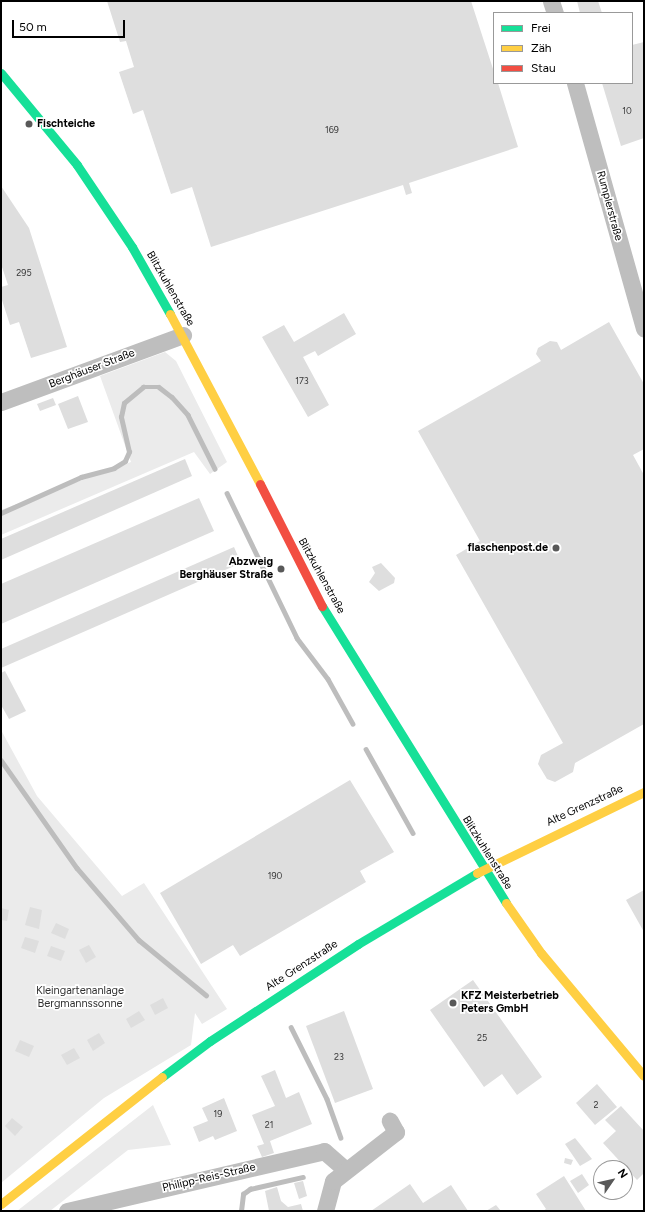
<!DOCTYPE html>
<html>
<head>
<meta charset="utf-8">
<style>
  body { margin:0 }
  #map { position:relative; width:645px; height:1212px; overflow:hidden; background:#fff; font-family:Figtree,sans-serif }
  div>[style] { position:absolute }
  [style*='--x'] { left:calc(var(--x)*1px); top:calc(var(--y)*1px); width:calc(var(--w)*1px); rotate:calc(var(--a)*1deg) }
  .green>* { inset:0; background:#ebebeb }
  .stream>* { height:4.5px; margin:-2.25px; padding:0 2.25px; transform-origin:2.25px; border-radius:2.25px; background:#bdbdbd }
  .building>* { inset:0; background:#dedede }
  .street>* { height:17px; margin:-8.5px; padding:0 8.5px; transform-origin:8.5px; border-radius:8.5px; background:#bebebe }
  .fast>* { height:9px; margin:-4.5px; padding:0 4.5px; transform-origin:4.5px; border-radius:4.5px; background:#16e098 }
  .slow>* { height:9px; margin:-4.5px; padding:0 4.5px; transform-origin:4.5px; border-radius:4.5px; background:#ffcf43 }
  .jam>* { height:9px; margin:-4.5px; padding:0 4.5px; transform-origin:4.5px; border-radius:4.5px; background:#f24e42 }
  .dots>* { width:11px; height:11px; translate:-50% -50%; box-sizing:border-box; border:2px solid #fff; border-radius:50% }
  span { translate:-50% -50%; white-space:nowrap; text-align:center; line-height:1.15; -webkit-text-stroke:3.5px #fff; paint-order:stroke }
  .number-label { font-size:9px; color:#383838 }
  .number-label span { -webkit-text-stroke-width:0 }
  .poi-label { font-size:11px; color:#000; font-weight:700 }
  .left { translate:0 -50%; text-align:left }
  .right { translate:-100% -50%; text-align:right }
  .street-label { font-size:11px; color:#000 }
  .park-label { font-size:11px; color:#313131 }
  .frame { position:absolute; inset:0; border:2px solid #000; pointer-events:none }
  .legend { position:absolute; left:493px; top:12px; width:140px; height:72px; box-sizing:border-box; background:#fff; border:1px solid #999; margin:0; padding:5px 7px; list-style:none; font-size:12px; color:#000 }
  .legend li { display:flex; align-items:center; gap:8px; height:20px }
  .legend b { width:20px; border:1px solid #999 }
  .north { position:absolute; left:593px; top:1160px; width:40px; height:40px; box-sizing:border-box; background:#fff; border:1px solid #999; border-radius:50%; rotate:56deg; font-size:11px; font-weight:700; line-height:16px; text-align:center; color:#000 }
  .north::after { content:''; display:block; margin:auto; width:14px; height:18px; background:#595959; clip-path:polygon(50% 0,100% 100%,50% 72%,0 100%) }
  .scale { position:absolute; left:12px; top:20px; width:113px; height:18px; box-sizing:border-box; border:2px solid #000; border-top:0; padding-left:5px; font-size:12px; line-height:14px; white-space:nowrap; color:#000; -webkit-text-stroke:3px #fff; paint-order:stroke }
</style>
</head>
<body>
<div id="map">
  <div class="green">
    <i style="clip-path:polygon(165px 352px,176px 361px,227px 462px,210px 474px,194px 452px,1px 535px,1px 510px,131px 462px,100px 376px)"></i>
    <i style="clip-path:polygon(1px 730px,37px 796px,122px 896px,144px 883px,227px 1009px,202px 1024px,195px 1013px,191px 1045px,104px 1098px,1px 1183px)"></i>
    <i style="clip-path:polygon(153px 1105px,171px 1145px,128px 1150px,50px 1211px,17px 1211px)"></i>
  </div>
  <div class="stream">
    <i style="--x:227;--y:493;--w:161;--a:64.2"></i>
    <i style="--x:297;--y:638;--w:51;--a:52.9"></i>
    <i style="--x:328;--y:679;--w:51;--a:60.9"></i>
    <i style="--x:1;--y:513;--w:88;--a:-24.2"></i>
    <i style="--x:81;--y:477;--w:34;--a:-15"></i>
    <i style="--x:114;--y:468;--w:13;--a:-32"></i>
    <i style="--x:125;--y:461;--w:10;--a:-66"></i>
    <i style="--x:129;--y:452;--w:36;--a:-103"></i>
    <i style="--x:121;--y:417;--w:14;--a:-78"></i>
    <i style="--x:124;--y:403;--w:25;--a:-40"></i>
    <i style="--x:143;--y:387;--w:16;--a:0"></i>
    <i style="--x:159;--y:387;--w:16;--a:38"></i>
    <i style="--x:172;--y:397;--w:24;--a:48"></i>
    <i style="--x:188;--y:415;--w:60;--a:63.4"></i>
    <i style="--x:366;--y:749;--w:96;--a:60.8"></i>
    <i style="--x:1;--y:760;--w:132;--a:54.9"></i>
    <i style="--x:77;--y:868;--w:95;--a:49.3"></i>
    <i style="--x:139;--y:940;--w:87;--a:39.4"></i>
    <i style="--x:291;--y:1027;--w:80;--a:63.4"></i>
    <i style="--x:327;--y:1099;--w:41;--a:70.3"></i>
    <i style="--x:241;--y:1211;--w:17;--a:-83"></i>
    <i style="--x:243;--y:1194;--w:9;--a:-36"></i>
    <i style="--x:250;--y:1189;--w:54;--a:-12.8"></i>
  </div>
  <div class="building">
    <i style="clip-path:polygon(107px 1px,471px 1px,494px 72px,494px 83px,498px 83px,518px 147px,409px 183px,412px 193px,406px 195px,403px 185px,211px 247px,192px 187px,171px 194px,143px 110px,133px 114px,119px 72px,134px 67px,126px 41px,120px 42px)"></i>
    <i style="clip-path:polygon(577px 1px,598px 1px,602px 13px,580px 13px)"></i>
    <i style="clip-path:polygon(644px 42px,644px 138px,621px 146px,602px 83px,632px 83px,632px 45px)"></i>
    <i style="clip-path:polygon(1px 186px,29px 228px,67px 347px,31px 358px,19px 322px,10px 325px,1px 297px,1px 287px,8px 285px,1px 264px)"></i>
    <i style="clip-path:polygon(344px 313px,356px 334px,318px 356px,315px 351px,303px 357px,329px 405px,308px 417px,262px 337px,284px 325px,294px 342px)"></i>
    <i style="clip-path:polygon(609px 322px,644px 384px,644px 449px,633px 455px,644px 475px,644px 724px,575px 763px,573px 772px,555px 782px,547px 779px,538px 764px,541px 755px,563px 743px,456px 555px,480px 541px,418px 431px,541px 361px,536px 354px,538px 348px,550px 341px,557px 342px,561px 350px)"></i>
    <i style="clip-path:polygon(78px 396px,88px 422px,68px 429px,58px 404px)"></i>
    <i style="clip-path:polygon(53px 398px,56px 405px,40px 411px,37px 404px)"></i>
    <i style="clip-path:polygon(185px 459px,192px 476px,1px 560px,1px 539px)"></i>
    <i style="clip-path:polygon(199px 498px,214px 531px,1px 624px,1px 584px)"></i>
    <i style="clip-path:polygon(234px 547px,241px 563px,1px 668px,1px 649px)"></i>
    <i style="clip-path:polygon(381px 563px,395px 578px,394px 583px,379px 591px,369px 582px,375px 573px,372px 567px)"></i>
    <i style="clip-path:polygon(5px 671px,26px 711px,9px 719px,1px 705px,1px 673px)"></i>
    <i style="clip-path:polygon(350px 780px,394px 852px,360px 871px,366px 882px,240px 956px,233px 945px,201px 964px,160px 893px)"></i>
    <i style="clip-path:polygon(644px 890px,644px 932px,626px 900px)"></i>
    <i style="clip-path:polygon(30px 907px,42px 910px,39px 929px,25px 925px)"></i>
    <i style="clip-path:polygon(1px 908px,9px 910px,7px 921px,1px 920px)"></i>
    <i style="clip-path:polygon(56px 923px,69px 929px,65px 939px,51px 933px)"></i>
    <i style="clip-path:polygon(25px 937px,39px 941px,35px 953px,21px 948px)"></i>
    <i style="clip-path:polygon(89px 945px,96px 957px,86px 963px,79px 950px)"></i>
    <i style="clip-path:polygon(51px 946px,65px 951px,61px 961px,47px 956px)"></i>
    <i style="clip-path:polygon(473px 980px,542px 1077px,517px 1095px,502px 1074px,484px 1087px,430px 1010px)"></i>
    <i style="clip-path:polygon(163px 998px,168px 1008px,155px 1015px,150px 1005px)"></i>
    <i style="clip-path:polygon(139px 1011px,145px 1020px,131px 1028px,126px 1019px)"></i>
    <i style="clip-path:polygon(344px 1011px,373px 1089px,335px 1103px,306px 1026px)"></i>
    <i style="clip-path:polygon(99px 1033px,105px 1043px,93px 1051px,87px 1040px)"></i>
    <i style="clip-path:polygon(20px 1040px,34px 1046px,29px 1057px,15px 1051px)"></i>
    <i style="clip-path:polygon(74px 1048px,80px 1058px,67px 1065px,61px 1055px)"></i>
    <i style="clip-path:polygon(275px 1070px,286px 1098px,299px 1092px,312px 1124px,270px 1141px,274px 1153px,262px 1157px,257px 1146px,264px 1144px,252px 1115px,275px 1106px,261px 1076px)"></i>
    <i style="clip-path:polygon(597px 1084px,617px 1107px,595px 1125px,576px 1103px)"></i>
    <i style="clip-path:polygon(224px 1098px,237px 1131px,215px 1140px,213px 1136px,199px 1142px,193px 1127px,208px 1121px,202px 1108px)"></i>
    <i style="clip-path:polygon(621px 1106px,644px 1131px,644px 1173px,637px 1180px,603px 1143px,616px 1131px,605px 1120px)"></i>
    <i style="clip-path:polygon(12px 1118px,23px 1127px,15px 1136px,5px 1126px)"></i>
    <i style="clip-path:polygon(575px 1138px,592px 1159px,580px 1166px,565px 1144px)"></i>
    <i style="clip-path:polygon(565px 1158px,573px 1160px,571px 1165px,564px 1163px)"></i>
    <i style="clip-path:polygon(582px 1174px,589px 1185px,578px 1193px,570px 1181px)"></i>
    <i style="clip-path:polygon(564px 1176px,586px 1211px,543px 1211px,546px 1209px,536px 1194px)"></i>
    <i style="clip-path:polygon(303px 1181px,307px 1196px,299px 1199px,294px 1183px)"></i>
    <i style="clip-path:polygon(410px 1184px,423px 1203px,451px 1185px,468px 1211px,371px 1211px)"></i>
    <i style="clip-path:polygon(277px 1187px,281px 1201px,288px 1207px,301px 1204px,303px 1211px,269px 1211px,265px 1191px)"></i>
    <i style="clip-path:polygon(496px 1205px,501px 1211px,486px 1211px)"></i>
  </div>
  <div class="street">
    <i style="--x:551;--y:1;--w:13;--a:72"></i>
    <i style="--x:575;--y:83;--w:255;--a:74.3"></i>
    <i style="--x:1;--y:402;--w:194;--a:-20.2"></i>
    <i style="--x:67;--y:1211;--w:264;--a:-13.1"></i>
    <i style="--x:324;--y:1151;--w:28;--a:41"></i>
    <i style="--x:325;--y:1211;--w:31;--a:-75"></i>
    <i style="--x:333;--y:1181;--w:80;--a:-37.9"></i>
    <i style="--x:396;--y:1132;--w:13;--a:-119"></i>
  </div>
  <div class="fast">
    <i style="--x:1;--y:73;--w:119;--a:50.4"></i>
    <i style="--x:77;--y:165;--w:99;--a:56.1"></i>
    <i style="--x:132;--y:247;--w:77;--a:60.4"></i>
    <i style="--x:322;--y:606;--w:349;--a:58.2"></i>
    <i style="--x:162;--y:1077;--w:60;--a:-36.9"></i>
    <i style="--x:210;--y:1041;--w:177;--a:-33.2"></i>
    <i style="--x:358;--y:944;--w:139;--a:-30.8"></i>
  </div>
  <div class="slow">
    <i style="--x:170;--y:314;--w:192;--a:62.1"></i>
    <i style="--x:477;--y:873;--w:186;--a:-25.9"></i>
    <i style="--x:506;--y:903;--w:61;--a:55"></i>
    <i style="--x:541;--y:953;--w:160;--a:50.1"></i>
    <i style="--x:1;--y:1204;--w:205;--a:-38.3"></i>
  </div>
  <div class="jam">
    <i style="--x:260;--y:484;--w:137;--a:63.1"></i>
  </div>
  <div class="dots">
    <i style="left:29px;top:124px;background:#595959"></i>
    <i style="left:556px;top:548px;background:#595959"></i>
    <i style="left:281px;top:569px;background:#595959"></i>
    <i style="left:453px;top:1003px;background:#595959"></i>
  </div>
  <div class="number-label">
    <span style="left:627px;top:111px">10</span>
    <span style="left:332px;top:130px">169</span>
    <span style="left:24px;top:273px">295</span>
    <span style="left:302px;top:381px">173</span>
    <span style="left:275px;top:876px">190</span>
    <span style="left:482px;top:1038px">25</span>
    <span style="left:339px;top:1057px">23</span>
    <span style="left:596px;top:1105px">2</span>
    <span style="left:218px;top:1114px">19</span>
    <span style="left:269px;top:1125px">21</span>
  </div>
  <div class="poi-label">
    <span class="left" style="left:37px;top:124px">Fischteiche</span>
    <span class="right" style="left:548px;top:548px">flaschenpost.de</span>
    <span class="right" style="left:273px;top:569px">Abzweig<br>Berghäuser Straße</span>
    <span class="left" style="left:461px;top:1003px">KFZ Meisterbetrieb<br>Peters GmbH</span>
  </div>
  <div class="street-label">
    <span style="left:609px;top:206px;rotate:75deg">Rumplerstraße</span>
    <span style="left:170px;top:289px;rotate:60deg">Blitzkuhlenstraße</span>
    <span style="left:92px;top:369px;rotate:-21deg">Berghäuser Straße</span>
    <span style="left:321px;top:576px;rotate:61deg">Blitzkuhlenstraße</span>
    <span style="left:585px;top:806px;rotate:-25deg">Alte Grenzstraße</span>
    <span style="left:487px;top:853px;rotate:58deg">Blitzkuhlenstraße</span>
    <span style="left:302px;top:966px;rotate:-33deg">Alte Grenzstraße</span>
    <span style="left:209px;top:1178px;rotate:-13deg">Philipp-Reis-Straße</span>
  </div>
  <div class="park-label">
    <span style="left:80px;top:998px">Kleingartenanlage<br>Bergmannssonne</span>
  </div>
  <div class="frame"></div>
  <ul class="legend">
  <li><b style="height:5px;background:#16e098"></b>Frei</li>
  <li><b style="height:5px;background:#ffcf43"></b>Zäh</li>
  <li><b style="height:5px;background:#f24e42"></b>Stau</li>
  </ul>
  <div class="north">N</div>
  <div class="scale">50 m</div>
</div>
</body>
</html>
